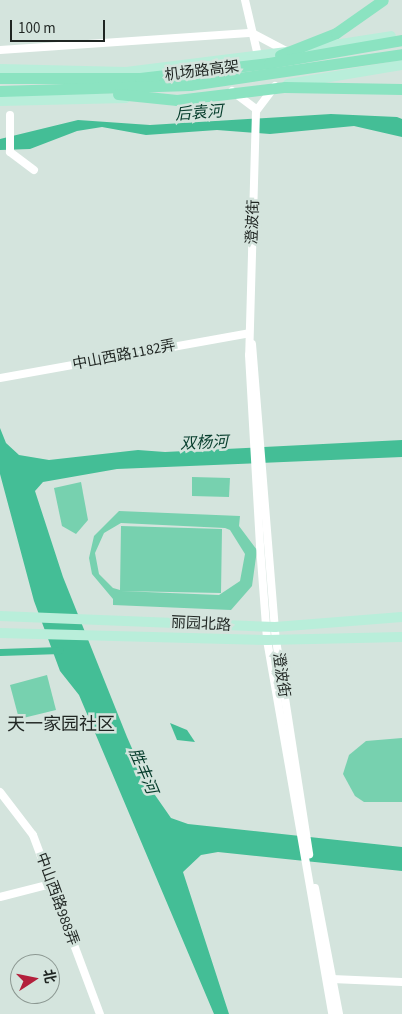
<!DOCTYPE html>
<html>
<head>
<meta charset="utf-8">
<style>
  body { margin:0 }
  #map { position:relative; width:402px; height:1014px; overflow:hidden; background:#d4e4dd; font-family:"Source Sans 3","Noto Sans SC",sans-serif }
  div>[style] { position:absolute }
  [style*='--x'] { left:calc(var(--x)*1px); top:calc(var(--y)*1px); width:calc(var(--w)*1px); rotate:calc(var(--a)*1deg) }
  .green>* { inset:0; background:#77d1af }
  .water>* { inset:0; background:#44be96 }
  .canal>* { height:7px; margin:-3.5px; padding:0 3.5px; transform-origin:3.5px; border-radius:3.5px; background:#44be96 }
  .minor>* { height:8px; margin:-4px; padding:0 4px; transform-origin:4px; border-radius:4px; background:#fff }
  .major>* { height:10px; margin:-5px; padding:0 5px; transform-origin:5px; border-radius:5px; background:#b9eeda }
  .highway>* { height:11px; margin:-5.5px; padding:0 5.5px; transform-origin:5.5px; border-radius:5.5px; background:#8be3c1 }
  span { translate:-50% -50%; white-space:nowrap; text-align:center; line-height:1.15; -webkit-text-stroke:5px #d4e4dd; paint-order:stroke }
  .street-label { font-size:15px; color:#1f2522 }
  .water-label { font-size:16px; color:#053c2b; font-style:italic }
  .quarter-label { font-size:18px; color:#1f2522 }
  .north { position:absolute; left:10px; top:954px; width:50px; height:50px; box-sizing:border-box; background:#d4e4dd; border:1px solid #8c9892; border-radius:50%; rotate:79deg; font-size:14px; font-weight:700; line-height:20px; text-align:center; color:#1f2522 }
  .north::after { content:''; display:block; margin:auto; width:18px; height:22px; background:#b3203c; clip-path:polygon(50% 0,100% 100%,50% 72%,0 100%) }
  .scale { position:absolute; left:10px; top:20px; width:95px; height:22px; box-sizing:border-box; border:2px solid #1f2522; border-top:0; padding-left:6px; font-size:15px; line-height:18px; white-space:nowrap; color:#1f2522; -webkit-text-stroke:4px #d4e4dd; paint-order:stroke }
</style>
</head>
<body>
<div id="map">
  <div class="green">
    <i style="clip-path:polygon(192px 477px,230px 478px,229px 497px,192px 496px)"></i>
    <i style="clip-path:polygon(81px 482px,88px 520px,76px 534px,62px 526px,54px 488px)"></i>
    <i style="clip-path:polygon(evenodd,119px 511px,240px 516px,239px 526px,257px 550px,252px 586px,231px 610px,113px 605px,113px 599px,92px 574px,89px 558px,94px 536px,119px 511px,121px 523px,225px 528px,230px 530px,245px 554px,240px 581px,219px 595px,121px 591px,221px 593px,222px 529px,121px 526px,120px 590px,113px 588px,99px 574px,95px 553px,104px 533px,121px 523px)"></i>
    <i style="clip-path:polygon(47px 675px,56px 710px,19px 719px,10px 685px)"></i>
    <i style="clip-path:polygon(402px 738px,402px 802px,364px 802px,355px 796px,343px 774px,349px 755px,366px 741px)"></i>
  </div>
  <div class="water">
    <i style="clip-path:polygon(331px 114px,397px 117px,402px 119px,402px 137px,354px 126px,270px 134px,217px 130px,146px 135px,102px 127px,77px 131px,30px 149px,0 150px,0 139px,78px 120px,150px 125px)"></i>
    <i style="clip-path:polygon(0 428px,6px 443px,19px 455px,49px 460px,138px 450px,165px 452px,402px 440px,402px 457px,117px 469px,43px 482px,35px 491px,63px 577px,127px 737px,148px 785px,171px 818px,188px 824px,402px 847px,402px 871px,218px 852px,201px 855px,183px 872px,229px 1014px,214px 1014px,79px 695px,60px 671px,34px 601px,0 474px)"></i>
    <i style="clip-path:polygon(170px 723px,187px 730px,195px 742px,177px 740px)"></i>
  </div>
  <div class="canal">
    <i style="--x:0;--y:652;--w:60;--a:-1.9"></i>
  </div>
  <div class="minor">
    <i style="--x:245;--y:0;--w:57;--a:76.9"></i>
    <i style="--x:0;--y:50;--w:253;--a:-3.9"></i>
    <i style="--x:252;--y:33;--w:41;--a:27.8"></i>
    <i style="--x:275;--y:86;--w:31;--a:127"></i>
    <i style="--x:256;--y:111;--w:244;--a:91.6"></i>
    <i style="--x:249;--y:355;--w:191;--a:86.7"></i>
    <i style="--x:260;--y:546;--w:94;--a:85.7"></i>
    <i style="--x:267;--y:640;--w:380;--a:80.1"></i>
    <i style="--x:232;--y:91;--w:30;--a:37"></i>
    <i style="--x:10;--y:115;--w:37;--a:90"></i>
    <i style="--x:10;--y:152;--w:30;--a:37"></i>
    <i style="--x:252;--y:344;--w:297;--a:85.4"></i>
    <i style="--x:276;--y:640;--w:217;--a:81.2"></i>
    <i style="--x:0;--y:378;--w:253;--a:-10.2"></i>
    <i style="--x:0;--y:792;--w:54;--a:52.5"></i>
    <i style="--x:33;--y:835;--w:191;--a:69.5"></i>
    <i style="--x:315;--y:888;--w:128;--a:79.2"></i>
    <i style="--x:0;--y:897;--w:53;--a:-14.3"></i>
    <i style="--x:332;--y:979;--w:70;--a:2.5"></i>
  </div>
  <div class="major">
    <i style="--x:302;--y:50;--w:90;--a:-8.9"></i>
    <i style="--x:0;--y:69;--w:126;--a:1.4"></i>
    <i style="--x:126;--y:72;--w:162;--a:-7.1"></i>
    <i style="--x:288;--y:84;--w:116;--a:-9.5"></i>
    <i style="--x:0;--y:101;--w:126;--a:-1.4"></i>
    <i style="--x:0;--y:616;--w:275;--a:2.3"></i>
    <i style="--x:275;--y:627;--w:127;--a:-4.5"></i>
    <i style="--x:0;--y:633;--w:267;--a:1.5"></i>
    <i style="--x:267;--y:640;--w:135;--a:-1.3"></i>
  </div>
  <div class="highway">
    <i style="--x:280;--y:55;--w:60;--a:-21.4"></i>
    <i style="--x:336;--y:33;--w:57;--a:-35.1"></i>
    <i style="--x:0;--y:78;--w:140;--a:0"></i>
    <i style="--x:140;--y:78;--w:130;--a:-6.6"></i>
    <i style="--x:269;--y:63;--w:135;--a:-9.8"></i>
    <i style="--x:0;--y:91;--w:190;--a:-1.8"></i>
    <i style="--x:190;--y:85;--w:214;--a:-8.3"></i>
    <i style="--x:118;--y:94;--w:59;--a:5.8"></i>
    <i style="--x:177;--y:100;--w:109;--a:-6.9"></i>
    <i style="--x:285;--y:87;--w:117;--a:1"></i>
  </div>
  <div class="street-label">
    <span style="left:202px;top:71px;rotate:-7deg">机场路高架</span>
    <span style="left:253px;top:222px;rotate:-88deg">澄波街</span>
    <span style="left:124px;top:355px;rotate:-11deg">中山西路1182弄</span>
    <span style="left:201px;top:624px;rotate:3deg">丽园北路</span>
    <span style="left:281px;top:675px;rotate:82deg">澄波街</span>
    <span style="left:57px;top:899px;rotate:70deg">中山西路988弄</span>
  </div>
  <div class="water-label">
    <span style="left:199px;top:113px;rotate:-4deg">后袁河</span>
    <span style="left:204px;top:443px;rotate:-2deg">双杨河</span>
    <span style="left:143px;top:771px;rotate:67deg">胜丰河</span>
  </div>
  <div class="quarter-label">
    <span style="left:61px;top:725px">天一家园社区</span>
  </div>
  <div class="north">北</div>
  <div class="scale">100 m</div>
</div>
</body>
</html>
